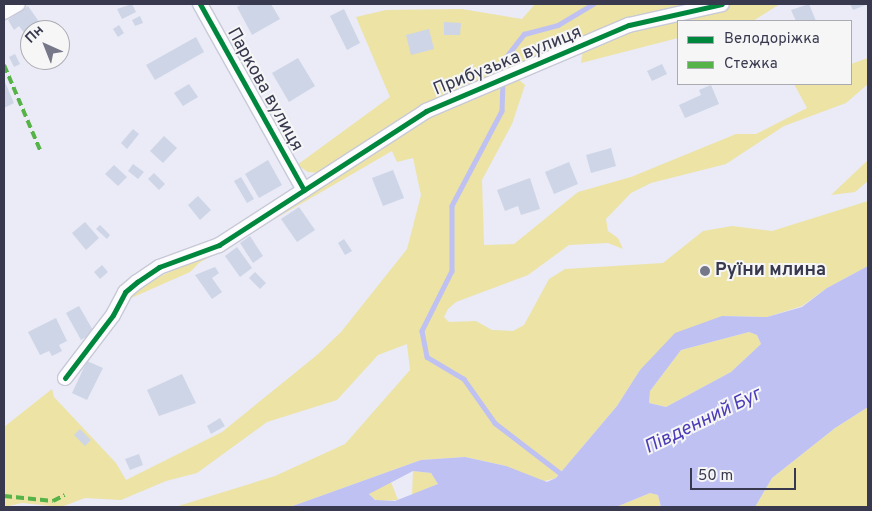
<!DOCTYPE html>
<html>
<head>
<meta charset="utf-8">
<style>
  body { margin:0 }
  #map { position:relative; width:872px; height:511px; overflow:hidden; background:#eaebf7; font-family:Overpass,sans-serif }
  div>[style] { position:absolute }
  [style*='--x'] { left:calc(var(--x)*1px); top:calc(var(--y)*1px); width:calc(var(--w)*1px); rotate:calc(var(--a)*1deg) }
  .green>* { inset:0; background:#ece3a5 }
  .water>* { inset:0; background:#bec1f2 }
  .stream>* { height:4.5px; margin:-2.25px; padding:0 2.25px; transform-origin:2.25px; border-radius:2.25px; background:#bec1f2 }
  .building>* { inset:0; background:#ced5e6 }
  .roads { filter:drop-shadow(1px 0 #c8c9d7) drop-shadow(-1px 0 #c8c9d7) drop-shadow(0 1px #c8c9d7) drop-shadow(0 -1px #c8c9d7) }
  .street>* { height:14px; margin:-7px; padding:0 7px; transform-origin:7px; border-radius:7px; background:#fcfcfe }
  .quiet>* { height:4px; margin-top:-2px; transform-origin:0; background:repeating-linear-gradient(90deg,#56b347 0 8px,transparent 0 12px) }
  .cycleway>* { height:5px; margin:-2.5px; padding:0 2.5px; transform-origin:2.5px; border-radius:2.5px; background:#00873e }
  .dots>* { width:14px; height:14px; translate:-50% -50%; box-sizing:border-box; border:2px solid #f6f6f6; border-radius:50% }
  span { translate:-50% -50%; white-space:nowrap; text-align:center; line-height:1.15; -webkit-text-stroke:4px #f6f6f6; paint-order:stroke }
  .street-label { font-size:18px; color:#38394e }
  .poi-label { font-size:18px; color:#38394e; font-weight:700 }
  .left { translate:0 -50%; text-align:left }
  .water-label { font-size:19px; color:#4b3cb8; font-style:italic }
  .frame { position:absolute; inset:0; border:5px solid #38394e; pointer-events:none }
  .legend { position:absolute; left:677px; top:20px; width:175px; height:65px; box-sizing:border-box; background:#f6f6f6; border:1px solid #aaaab3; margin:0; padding:6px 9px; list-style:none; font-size:15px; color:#38394e }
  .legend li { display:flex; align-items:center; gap:10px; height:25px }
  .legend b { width:25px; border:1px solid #aaaab3 }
  .north { position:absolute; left:20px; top:20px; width:50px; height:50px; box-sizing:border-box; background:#f6f6f6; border:1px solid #aaaab3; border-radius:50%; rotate:316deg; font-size:14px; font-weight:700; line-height:20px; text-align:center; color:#38394e }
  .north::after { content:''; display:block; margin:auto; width:18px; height:22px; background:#767789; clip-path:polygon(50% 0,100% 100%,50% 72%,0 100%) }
  .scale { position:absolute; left:690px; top:468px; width:106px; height:22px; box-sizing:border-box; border:2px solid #38394e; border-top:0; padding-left:6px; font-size:15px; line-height:18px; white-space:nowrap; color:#38394e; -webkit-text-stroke:4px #f6f6f6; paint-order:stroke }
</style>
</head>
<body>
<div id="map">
  <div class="green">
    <i style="clip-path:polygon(535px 4px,711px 4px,592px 38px,496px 72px,320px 173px,308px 172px,297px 165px,390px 97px,356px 17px,386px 10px,462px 9px,522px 19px)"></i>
    <i style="clip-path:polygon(732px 4px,780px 4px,753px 21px,681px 21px)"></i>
    <i style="clip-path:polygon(658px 22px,678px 22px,678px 38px,581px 63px,583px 50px)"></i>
    <i style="clip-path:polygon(868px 58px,868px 84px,846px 103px,784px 126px,726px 164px,651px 183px,631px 193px,606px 219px,608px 231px,618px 238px,623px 249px,608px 243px,569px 245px,528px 275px,456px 302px,448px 309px,444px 317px,449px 322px,476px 321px,492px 330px,513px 331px,524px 325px,549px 279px,565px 269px,663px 263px,703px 231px,732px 226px,772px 231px,868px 201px,868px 266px,827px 288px,802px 306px,767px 317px,722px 316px,640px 370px,617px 406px,556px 478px,541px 482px,506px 466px,465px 457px,421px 460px,290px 507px,175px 507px,275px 476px,345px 444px,410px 370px,407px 344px,378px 355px,337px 400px,267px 422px,197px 473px,166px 481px,121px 500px,85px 498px,61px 507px,22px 503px,4px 507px,4px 427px,52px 389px,54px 397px,116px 463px,126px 480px,222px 432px,317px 355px,341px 332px,407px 249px,421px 195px,413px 158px,397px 162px,392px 151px,199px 263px,190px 272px,129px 299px,151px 281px,236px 239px,430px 115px,517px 78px,525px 85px,512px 124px,482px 180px,484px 245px,514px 244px,578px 192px,631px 177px,736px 134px,756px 134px,807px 108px,794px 84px,851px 84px,851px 64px)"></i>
    <i style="clip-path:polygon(868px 160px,868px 181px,855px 192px,831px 195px)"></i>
    <i style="clip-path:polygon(749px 332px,757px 335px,761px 344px,731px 372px,666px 407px,649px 403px,650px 391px,681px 350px)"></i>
    <i style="clip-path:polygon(868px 407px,868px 507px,755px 507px,772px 478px,835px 428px)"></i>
    <i style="clip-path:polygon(413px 471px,431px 473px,438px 484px,412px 495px)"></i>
    <i style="clip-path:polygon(391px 482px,398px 500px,378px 501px,371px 497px,369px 491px)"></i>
    <i style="clip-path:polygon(650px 493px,658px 495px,661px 507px,616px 507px)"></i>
  </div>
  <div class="water">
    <i style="clip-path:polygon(evenodd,868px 266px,868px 407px,835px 428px,772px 478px,755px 507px,661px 507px,658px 495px,650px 493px,616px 507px,290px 507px,421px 460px,465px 457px,506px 466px,547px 482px,556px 478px,617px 406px,640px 370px,675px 333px,722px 316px,767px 317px,802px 307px,827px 288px,868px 266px,749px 332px,757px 335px,761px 344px,731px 372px,666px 407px,649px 403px,650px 391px,681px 350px,749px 332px,868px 266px,413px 471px,431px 473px,438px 484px,395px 501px,375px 500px,369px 494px,413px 471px)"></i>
  </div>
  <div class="stream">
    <i style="--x:503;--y:75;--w:18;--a:-81"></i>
    <i style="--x:506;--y:57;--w:29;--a:-52"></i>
    <i style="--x:524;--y:34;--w:35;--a:-15"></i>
    <i style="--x:558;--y:25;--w:41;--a:-31"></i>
    <i style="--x:503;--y:82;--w:29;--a:92"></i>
    <i style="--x:502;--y:111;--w:107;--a:117.8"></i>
    <i style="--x:452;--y:206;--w:65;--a:90"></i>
    <i style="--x:452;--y:271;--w:67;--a:116.6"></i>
    <i style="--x:422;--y:331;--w:26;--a:79"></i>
    <i style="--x:427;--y:357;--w:43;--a:30.7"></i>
    <i style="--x:464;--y:379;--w:54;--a:54.8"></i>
    <i style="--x:495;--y:423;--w:87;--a:37.5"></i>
  </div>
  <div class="building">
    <i style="clip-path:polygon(132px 4px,136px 12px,122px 19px,117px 9px)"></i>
    <i style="clip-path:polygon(243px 4px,271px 4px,280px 19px,252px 35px,237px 7px)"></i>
    <i style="clip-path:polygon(809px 4px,816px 21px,796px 21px,791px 10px)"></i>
    <i style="clip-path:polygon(850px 4px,868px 4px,853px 10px)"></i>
    <i style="clip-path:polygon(28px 6px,42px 26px,30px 30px,27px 37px,19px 26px,14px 30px,8px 20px)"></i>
    <i style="clip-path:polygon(344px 9px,360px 43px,347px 50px,330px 16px)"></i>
    <i style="clip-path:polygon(140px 16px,143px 23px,135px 26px,132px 20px)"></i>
    <i style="clip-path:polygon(444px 22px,461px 23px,460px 35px,444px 35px)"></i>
    <i style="clip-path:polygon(119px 25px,124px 33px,118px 37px,113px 29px)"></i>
    <i style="clip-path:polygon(429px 29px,434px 49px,411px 55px,406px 35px)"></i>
    <i style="clip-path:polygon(196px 37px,204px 52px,155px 80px,146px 65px)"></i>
    <i style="clip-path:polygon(15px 54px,20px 64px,14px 67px,9px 57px)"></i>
    <i style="clip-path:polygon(298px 58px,315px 86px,289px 102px,272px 73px)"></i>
    <i style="clip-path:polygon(662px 64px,667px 74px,652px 81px,647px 71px)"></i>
    <i style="clip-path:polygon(4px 80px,14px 103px,4px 108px)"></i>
    <i style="clip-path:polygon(189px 84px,198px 97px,183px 106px,174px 93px)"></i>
    <i style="clip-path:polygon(711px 85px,719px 104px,685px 118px,679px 105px,701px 95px,699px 90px)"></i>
    <i style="clip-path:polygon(133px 129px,139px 134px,127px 149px,121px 143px)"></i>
    <i style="clip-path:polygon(164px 136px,177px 148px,163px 163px,150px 151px)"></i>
    <i style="clip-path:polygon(611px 148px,616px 166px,591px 173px,586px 155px)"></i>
    <i style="clip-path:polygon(268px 160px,282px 185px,259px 198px,245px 174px)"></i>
    <i style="clip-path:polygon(569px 162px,578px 184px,554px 194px,545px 172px)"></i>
    <i style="clip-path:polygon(133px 164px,144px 172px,138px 179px,128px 171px)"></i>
    <i style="clip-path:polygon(114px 165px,127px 177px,118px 186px,105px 174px)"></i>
    <i style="clip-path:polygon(393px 170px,404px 198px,383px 206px,372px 178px)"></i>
    <i style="clip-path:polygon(154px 173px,165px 184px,159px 190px,148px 179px)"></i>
    <i style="clip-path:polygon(241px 177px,254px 199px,247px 203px,234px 181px)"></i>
    <i style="clip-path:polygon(530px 178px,540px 209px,521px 215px,518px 206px,505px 211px,497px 190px)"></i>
    <i style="clip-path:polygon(198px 196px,211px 210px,200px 220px,188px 205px)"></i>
    <i style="clip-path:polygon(299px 207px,315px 230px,297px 242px,281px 219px)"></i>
    <i style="clip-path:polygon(85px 222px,99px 238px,86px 250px,72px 233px)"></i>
    <i style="clip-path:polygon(100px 225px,110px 235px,107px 239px,96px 229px)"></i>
    <i style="clip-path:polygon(250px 236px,263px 256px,253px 263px,240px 243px)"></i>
    <i style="clip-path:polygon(344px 239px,352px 251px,345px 255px,338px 243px)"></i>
    <i style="clip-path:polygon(237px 247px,252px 268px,240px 277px,225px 256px)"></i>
    <i style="clip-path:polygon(102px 265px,108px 272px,100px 279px,94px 272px)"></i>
    <i style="clip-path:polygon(215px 267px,219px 273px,212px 278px,222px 292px,212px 299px,195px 275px)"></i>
    <i style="clip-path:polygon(255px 272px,266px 283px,260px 289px,249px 278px)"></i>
    <i style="clip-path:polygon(79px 306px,94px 332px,81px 340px,66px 313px)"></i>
    <i style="clip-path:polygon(56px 318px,67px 341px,59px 345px,62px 351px,52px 356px,49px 351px,40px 355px,28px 332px)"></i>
    <i style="clip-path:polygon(87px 361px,103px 368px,87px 400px,72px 393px)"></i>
    <i style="clip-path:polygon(182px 374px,196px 403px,159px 416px,147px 390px)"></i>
    <i style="clip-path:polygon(220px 418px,225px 426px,211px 434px,207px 426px)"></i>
    <i style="clip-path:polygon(80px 429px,91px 440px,85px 446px,74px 435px)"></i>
    <i style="clip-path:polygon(139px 454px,143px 465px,130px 470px,125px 459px)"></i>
  </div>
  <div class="roads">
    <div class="street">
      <i style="--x:200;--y:4;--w:213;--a:60.8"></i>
      <i style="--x:4;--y:12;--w:16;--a:-30"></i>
      <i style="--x:65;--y:378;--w:79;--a:-52.7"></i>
      <i style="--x:113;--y:315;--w:26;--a:-62"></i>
      <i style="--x:125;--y:292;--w:16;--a:-40"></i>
      <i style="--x:137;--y:282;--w:27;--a:-34"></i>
      <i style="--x:159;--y:267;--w:64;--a:-20.1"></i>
      <i style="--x:219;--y:245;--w:247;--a:-32.9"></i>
      <i style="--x:426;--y:111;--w:220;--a:-23"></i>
      <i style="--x:629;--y:25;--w:95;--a:-12.7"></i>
    </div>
  </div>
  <div class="quiet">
    <i style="--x:4;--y:65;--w:95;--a:67"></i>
    <i style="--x:4;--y:496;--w:49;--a:5.8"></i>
    <i style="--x:53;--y:501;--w:13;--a:-27"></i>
  </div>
  <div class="cycleway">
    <i style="--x:200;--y:4;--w:213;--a:60.8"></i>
    <i style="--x:65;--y:378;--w:79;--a:-52.7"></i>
    <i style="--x:113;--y:315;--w:26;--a:-62"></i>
    <i style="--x:125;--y:292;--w:16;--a:-40"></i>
    <i style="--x:137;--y:282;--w:27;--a:-34"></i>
    <i style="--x:159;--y:267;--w:64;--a:-20.1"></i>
    <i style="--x:219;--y:245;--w:247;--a:-32.9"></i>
    <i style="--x:426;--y:111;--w:220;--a:-23"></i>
    <i style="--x:629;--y:25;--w:95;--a:-12.7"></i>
  </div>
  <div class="dots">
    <i style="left:705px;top:271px;background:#767789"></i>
  </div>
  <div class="street-label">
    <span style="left:508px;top:62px;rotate:-22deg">Прибузька вулиця</span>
    <span style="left:264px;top:90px;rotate:61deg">Паркова вулиця</span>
  </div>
  <div class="poi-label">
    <span class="left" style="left:715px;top:271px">Руїни млина</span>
  </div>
  <div class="water-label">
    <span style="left:703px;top:422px;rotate:-26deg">Південний Буг</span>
  </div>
  <div class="frame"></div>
  <ul class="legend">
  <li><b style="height:6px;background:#00873e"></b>Велодоріжка</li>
  <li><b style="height:6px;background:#56b347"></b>Стежка</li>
  </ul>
  <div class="north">Пн</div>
  <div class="scale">50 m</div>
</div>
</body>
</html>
